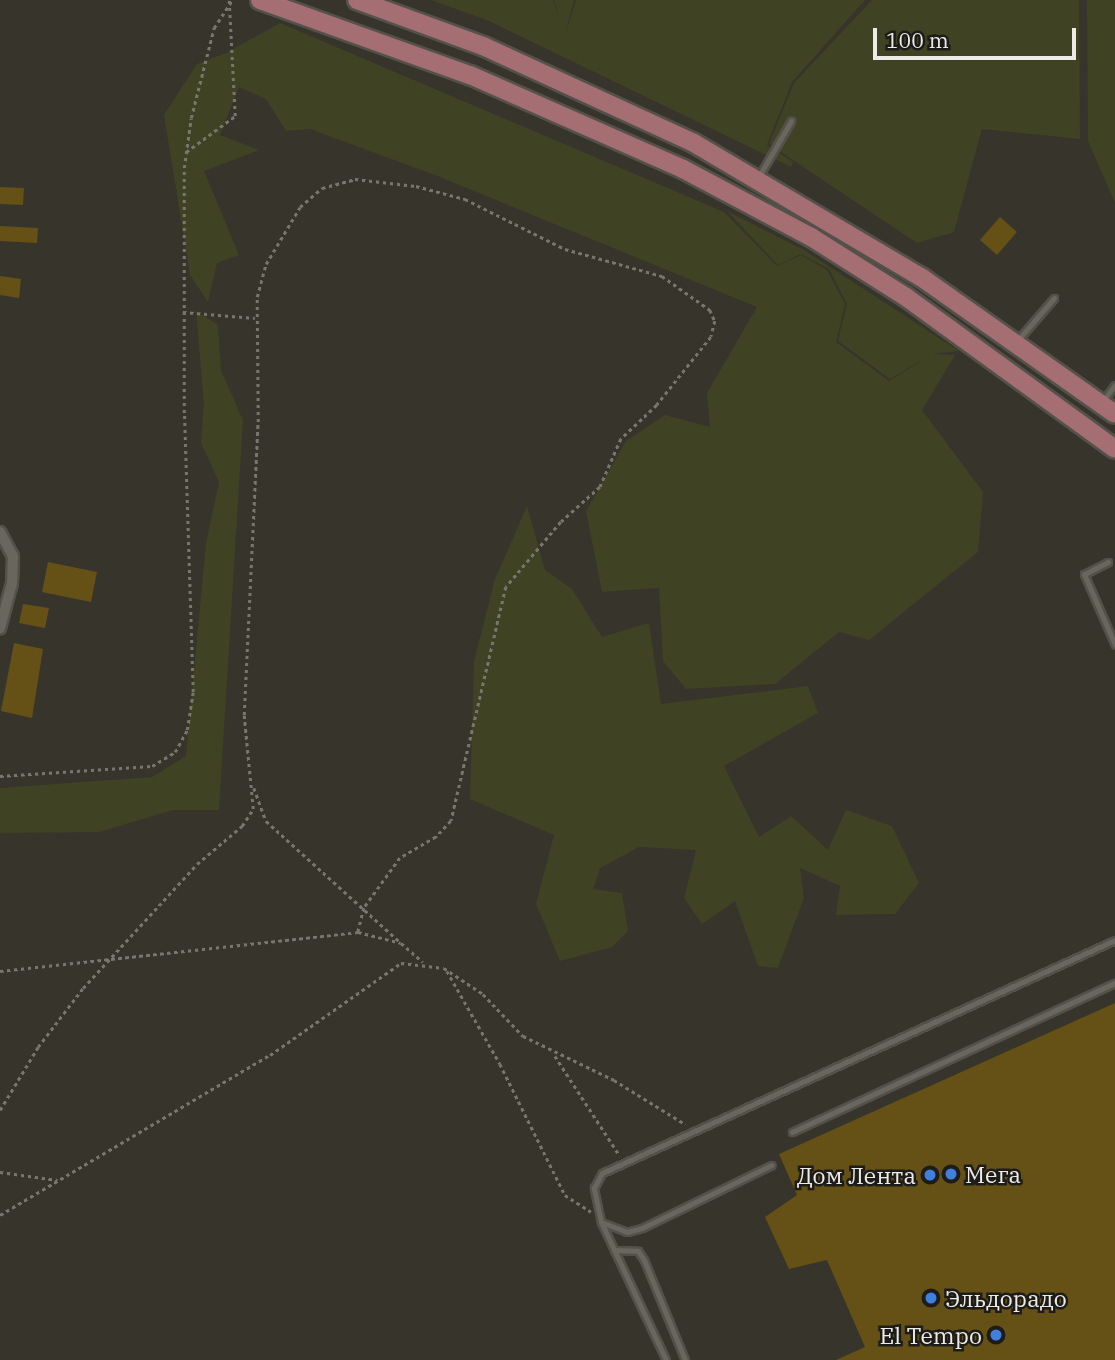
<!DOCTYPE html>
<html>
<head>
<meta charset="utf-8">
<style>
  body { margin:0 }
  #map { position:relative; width:1115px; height:1360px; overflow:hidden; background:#37342c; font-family:"IBM Plex Serif",serif }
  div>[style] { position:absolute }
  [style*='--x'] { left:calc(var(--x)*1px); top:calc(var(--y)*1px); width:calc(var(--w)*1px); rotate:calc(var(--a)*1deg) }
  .green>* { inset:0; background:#3f4223 }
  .building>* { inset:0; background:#655116 }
  .path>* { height:2.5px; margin-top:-1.25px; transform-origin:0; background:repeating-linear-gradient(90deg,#78766f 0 3.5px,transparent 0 7px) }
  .roads { filter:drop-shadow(2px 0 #54514b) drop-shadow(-2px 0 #54514b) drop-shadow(0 2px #54514b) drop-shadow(0 -2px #54514b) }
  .lane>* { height:5px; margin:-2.5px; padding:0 2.5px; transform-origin:2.5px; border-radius:2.5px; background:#69665d }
  .street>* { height:10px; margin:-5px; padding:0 5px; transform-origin:5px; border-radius:5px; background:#69665d }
  .primary>* { height:18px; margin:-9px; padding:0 9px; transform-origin:9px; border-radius:9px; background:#a46e72 }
  .dots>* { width:19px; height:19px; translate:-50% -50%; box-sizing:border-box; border:4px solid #1d1c18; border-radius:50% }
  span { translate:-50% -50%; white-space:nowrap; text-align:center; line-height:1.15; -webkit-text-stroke:5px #1d1c18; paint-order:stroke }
  .poi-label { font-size:23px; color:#edebe6 }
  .left { translate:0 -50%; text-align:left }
  .right { translate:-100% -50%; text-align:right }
  .scale { position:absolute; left:873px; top:28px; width:203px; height:32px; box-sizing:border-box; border:4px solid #edebe6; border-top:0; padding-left:9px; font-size:21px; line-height:24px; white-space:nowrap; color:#edebe6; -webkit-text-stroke:5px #1d1c18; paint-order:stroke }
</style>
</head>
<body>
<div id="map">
  <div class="green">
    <i style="clip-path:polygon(431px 0,553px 0,559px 16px,554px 0,574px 0,565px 35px,576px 0,865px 0,792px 82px,767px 145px,793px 162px,791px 167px,489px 21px)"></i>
    <i style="clip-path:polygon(872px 0,1079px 0,1080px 139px,982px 129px,954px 232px,917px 243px,769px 144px,794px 83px)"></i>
    <i style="clip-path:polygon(1087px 0,1115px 0,1115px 203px,1088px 141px)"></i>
    <i style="clip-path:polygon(280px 23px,724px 212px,777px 266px,801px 255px,827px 270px,845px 304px,836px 342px,889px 381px,931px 355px,890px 379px,838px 341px,847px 304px,829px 269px,801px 254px,778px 265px,727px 211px,804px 250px,959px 351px,932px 354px,955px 355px,922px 410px,983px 492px,978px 552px,869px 640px,839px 632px,775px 684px,686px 689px,663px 661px,659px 588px,602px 592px,586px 511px,626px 441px,665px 415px,710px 427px,707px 393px,757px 307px,440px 177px,310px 129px,286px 131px,266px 99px,239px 87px,220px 135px,259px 150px,204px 171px,239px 255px,217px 263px,208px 302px,190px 275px,164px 115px,197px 64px,226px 53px)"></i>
    <i style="clip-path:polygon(196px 311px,218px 325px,221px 371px,243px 420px,219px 810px,173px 810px,99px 832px,0 833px,0 788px,152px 777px,186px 756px,206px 543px,219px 482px,201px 443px,204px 404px)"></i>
    <i style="clip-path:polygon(527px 506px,545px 570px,572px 589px,602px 637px,649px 623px,661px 704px,808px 686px,818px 713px,724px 766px,759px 837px,791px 816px,828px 850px,846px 810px,892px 826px,919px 883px,895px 914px,836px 915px,840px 886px,800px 868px,804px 898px,778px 968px,758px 966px,735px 901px,702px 924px,684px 898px,696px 850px,639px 847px,600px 868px,593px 889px,622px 893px,628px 931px,612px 947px,560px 961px,536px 904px,554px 835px,470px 799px,474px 661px,495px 579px)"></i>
  </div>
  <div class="building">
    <i style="clip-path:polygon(0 187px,24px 188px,23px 205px,0 204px)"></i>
    <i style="clip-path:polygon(1000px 217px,1017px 232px,997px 255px,980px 240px)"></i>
    <i style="clip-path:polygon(0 226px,38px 228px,37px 243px,0 241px)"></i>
    <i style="clip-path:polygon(0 276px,21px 279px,19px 298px,0 295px)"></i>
    <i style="clip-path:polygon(48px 562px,97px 572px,91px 602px,42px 592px)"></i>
    <i style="clip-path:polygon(23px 604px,49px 608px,45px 628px,19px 623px)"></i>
    <i style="clip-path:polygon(14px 643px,43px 649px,32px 718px,1px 711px)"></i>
    <i style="clip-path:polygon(1115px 1003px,1115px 1360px,836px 1360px,865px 1347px,827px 1260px,789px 1269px,765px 1217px,797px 1195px,779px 1154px)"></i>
  </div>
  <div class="path">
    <i style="--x:186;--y:152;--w:61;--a:-36.3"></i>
    <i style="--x:235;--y:116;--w:116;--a:-93"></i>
    <i style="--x:183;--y:312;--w:72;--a:4.8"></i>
    <i style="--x:0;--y:776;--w:152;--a:-3.8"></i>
    <i style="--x:152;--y:766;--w:27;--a:-31"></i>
    <i style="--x:175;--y:752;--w:25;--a:-61"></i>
    <i style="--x:187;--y:730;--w:38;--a:-81"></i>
    <i style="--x:193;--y:692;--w:279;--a:-91.8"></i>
    <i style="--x:184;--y:413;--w:245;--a:-90"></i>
    <i style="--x:184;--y:168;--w:50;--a:-82"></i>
    <i style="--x:191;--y:118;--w:93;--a:-75.7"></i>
    <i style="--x:214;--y:28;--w:33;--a:-57"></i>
    <i style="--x:254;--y:788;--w:35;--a:70"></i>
    <i style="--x:266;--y:821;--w:179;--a:42.1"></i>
    <i style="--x:0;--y:971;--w:360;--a:-6.2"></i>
    <i style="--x:358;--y:932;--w:44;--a:14.3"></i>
    <i style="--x:401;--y:943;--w:29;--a:41"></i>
    <i style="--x:447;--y:971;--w:107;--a:60.3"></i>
    <i style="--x:500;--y:1064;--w:146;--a:63.6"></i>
    <i style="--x:565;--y:1195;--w:31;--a:33"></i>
    <i style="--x:555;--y:1056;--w:119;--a:57"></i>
    <i style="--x:0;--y:1110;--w:74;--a:-58.9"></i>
    <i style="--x:38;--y:1047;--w:74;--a:-52.7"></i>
    <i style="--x:83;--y:988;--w:168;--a:-47.4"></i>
    <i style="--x:197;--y:864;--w:59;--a:-40.2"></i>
    <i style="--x:242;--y:826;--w:20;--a:-57"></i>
    <i style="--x:253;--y:809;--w:94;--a:-95.5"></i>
    <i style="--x:244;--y:715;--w:293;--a:-87.3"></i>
    <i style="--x:258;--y:422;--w:125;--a:-90.5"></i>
    <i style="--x:257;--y:297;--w:34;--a:-75"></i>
    <i style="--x:266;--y:264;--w:66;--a:-59.2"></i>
    <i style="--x:300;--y:207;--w:29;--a:-41"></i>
    <i style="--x:322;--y:188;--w:34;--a:-15"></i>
    <i style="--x:355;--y:179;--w:61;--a:6.5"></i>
    <i style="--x:416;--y:186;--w:51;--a:14.9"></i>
    <i style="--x:465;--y:199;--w:112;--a:26.6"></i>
    <i style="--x:565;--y:249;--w:101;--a:15.6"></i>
    <i style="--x:662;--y:276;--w:59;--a:35.3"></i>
    <i style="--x:710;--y:310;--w:12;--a:66"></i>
    <i style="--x:715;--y:321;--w:16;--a:104"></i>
    <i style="--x:711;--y:337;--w:87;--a:128.5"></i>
    <i style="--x:657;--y:405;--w:50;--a:136.6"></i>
    <i style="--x:621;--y:439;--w:52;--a:113.6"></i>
    <i style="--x:600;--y:487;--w:52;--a:138.1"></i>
    <i style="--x:561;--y:522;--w:85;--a:130.2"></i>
    <i style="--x:506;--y:587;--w:240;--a:103.2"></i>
    <i style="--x:451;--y:821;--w:22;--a:133"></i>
    <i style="--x:436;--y:837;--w:42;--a:149.7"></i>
    <i style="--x:400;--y:858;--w:62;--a:125.8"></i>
    <i style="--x:364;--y:908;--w:25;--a:104"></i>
    <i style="--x:0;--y:1172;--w:58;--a:8"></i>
    <i style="--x:0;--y:1215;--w:314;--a:-30.7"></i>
    <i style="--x:270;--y:1055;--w:160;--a:-35.1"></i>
    <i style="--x:401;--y:963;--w:43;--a:6.6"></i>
    <i style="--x:444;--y:968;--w:47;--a:33.7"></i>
    <i style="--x:483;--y:994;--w:58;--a:46.4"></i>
    <i style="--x:523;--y:1036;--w:101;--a:25.8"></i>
    <i style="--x:614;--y:1080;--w:84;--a:31.8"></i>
  </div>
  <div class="roads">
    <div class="lane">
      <i style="--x:759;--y:176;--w:64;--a:-59.8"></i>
      <i style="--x:1017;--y:341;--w:57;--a:-49.3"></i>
      <i style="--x:1102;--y:402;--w:21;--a:-53"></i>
      <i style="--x:1108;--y:562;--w:27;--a:153"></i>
      <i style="--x:1084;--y:574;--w:77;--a:66.4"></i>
      <i style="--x:792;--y:1132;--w:356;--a:-24.8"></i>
      <i style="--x:601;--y:1222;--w:28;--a:21"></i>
      <i style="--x:627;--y:1232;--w:16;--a:-15"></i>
      <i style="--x:642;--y:1228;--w:144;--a:-25.9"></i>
      <i style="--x:614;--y:1250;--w:24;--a:2"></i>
      <i style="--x:638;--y:1251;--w:11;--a:56"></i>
      <i style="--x:644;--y:1260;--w:108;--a:67.7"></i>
      <i style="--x:666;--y:1360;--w:153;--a:-115.2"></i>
      <i style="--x:601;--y:1222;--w:35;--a:-102"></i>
      <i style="--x:594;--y:1188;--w:17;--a:-62"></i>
      <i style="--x:602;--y:1173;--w:563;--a:-24.43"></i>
    </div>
    <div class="street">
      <i style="--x:0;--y:532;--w:27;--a:62"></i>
      <i style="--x:13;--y:556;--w:27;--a:92"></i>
      <i style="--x:12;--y:583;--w:47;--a:104.9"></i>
    </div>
    <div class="primary">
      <i style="--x:260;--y:0;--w:223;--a:19.7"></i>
      <i style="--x:470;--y:75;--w:233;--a:23.8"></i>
      <i style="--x:683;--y:169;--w:145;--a:28"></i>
      <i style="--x:811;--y:237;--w:112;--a:32.3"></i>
      <i style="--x:906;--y:297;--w:258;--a:36"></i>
      <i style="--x:357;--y:0;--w:134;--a:20.1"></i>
      <i style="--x:483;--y:46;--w:232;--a:24.7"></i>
      <i style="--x:694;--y:143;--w:264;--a:30.6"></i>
      <i style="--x:921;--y:277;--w:237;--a:35.2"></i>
    </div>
  </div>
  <div class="dots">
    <i style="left:951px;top:1174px;background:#3f7fe0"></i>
    <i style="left:930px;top:1175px;background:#3f7fe0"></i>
    <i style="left:931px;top:1298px;background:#3f7fe0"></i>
    <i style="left:996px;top:1335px;background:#3f7fe0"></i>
  </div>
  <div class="poi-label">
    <span class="left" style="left:965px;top:1174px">Мега</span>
    <span class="right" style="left:916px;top:1175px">Дом Лента</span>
    <span class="left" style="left:945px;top:1298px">Эльдорадо</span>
    <span class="right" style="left:982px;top:1335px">El Tempo</span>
  </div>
  <div class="scale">100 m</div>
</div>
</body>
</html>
